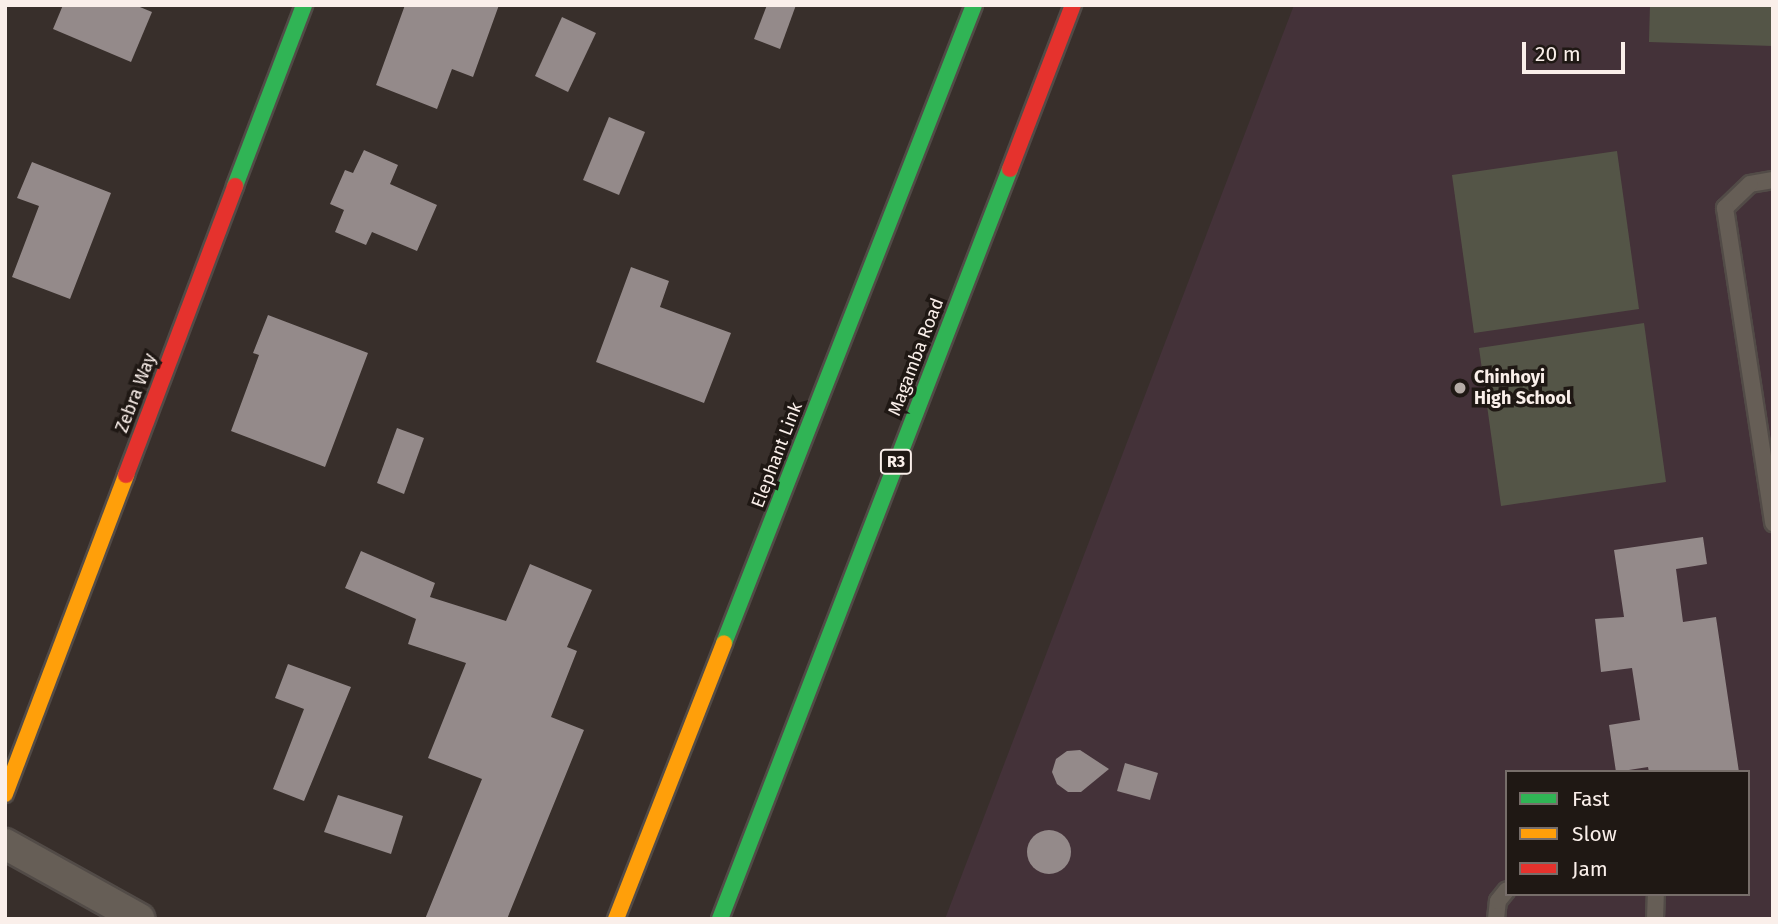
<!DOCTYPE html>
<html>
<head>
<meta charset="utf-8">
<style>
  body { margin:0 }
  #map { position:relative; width:1778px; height:924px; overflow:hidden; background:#382f2b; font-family:"Fira Sans",sans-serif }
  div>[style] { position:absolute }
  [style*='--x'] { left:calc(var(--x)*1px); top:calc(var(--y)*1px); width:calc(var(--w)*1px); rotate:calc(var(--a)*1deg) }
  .education>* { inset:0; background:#443239 }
  .green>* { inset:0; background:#545547 }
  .building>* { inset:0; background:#948a8a }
  .round { border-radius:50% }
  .roads { filter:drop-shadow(2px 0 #524b47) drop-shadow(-2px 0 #524b47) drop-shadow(0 2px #524b47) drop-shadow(0 -2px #524b47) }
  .lane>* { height:16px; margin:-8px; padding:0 8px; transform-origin:8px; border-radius:8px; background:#665e56 }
  .street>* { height:30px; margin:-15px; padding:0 15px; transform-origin:15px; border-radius:15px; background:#665e56 }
  .fast>* { height:16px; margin:-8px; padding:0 8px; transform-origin:8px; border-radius:8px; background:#30b455 }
  .slow>* { height:16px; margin:-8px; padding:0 8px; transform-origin:8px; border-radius:8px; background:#ff9f0a }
  .jam>* { height:16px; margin:-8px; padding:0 8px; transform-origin:8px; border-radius:8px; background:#e5322d }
  .dots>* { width:19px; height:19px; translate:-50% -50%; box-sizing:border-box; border:4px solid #1f1814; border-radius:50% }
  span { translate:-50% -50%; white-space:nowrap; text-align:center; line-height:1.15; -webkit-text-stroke:7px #1f1814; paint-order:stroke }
  .shield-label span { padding:2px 5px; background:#1f1814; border:2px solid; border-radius:5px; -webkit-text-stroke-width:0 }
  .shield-label { font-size:16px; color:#faefea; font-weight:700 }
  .street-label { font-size:18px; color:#faefea }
  .poi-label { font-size:18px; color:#faefea; font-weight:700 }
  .left { translate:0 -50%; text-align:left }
  .frame { position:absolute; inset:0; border:7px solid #faefea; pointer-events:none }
  .legend { position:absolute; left:1505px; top:770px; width:245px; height:126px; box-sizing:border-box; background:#1f1814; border:2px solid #776e6a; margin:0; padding:9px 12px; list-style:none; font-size:21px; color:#faefea }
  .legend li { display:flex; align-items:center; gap:14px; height:35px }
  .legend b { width:35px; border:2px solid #776e6a }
  .scale { position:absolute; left:1522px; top:42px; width:103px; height:32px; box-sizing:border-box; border:4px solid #faefea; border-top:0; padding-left:9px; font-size:21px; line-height:24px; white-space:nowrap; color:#faefea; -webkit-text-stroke:5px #1f1814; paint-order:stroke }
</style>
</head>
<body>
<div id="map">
  <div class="education">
    <i style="clip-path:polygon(evenodd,1294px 5px,1773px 5px,1773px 919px,945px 919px,1294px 5px,1507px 772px,1748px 772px,1748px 894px,1507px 894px,1507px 772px)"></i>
  </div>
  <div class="green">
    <i style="clip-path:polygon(1650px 5px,1773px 5px,1773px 46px,1649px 42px)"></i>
    <i style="clip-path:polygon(1617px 151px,1639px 309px,1474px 333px,1452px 175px)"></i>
    <i style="clip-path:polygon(1644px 323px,1666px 482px,1501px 506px,1479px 348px)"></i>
  </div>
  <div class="building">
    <i style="clip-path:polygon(63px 5px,135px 5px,152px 12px,131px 62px,53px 29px)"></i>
    <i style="clip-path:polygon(405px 5px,499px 5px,473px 77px,452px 69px,437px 109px,376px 85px)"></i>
    <i style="clip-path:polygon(767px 5px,796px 5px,780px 49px,754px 39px)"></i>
    <i style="clip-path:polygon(562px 17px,596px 33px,568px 92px,535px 76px)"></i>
    <i style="clip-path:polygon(609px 117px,645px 132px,619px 195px,583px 180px)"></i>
    <i style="clip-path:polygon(364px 150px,398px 165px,390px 184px,437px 205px,417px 251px,372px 232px,366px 245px,335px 232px,344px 210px,330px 204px,345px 170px,353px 173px)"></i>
    <i style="clip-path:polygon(32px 162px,111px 193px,70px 299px,12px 277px,39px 206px,17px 198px)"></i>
    <i style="clip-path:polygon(631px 267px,669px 281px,660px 307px,731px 333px,704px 403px,596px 362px)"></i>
    <i style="clip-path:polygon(268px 315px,368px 353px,325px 467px,231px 431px,259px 355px,253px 353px)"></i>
    <i style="clip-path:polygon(397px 428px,424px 438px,404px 494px,377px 483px)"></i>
    <i style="clip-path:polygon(1703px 537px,1707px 564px,1676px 569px,1683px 622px,1716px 617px,1739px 772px,1649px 772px,1648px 767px,1616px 772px,1609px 725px,1640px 720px,1632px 668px,1601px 672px,1595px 619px,1624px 617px,1614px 550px)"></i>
    <i style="clip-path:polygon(361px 551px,435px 583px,430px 597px,506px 621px,530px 564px,592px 590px,567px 647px,577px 651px,551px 717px,584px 730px,507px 919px,425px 919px,482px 779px,428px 758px,466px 663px,408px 644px,416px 619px,345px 588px)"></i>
    <i style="clip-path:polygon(288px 664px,351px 687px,304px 801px,273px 789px,304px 709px,275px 698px)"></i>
    <i style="clip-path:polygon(1080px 750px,1109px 769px,1081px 792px,1068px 792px,1057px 784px,1052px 772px,1056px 759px,1067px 751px)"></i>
    <i style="clip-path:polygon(1125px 763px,1158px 773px,1150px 800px,1117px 791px)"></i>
    <i style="clip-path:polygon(338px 795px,403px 816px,391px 854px,324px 832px)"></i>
    <i class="round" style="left:1027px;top:830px;width:44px;height:44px"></i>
  </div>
  <div class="roads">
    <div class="lane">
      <i style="--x:1773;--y:180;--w:23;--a:170"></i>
      <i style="--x:1750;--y:184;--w:35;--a:136"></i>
      <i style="--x:1725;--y:208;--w:319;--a:81.3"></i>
      <i style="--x:1496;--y:919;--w:18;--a:-84"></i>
      <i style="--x:1498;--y:901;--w:14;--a:-51"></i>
      <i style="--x:1655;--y:919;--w:25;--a:-88"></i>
    </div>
    <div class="street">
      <i style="--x:5;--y:844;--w:154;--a:29.1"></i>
    </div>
    <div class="fast">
      <i style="--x:235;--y:186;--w:194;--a:-69.1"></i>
      <i style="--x:724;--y:643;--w:685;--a:-68.6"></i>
      <i style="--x:720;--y:919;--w:804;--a:-68.86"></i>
    </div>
    <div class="slow">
      <i style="--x:5;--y:794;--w:341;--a:-69.2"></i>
      <i style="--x:616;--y:919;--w:296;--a:-68.6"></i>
    </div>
    <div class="jam">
      <i style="--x:1010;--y:169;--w:176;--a:-69"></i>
      <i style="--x:126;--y:475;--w:309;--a:-69.3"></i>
    </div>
  </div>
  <div class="dots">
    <i style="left:1460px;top:388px;background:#b6aca7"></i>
  </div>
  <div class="shield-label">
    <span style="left:896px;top:462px">R3</span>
  </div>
  <div class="street-label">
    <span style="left:916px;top:357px;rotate:-69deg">Magamba Road</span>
    <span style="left:136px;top:393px;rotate:-69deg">Zebra Way</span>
    <span style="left:777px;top:455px;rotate:-69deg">Elephant Link</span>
  </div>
  <div class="poi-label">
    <span class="left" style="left:1474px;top:388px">Chinhoyi<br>High School</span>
  </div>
  <div class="frame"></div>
  <ul class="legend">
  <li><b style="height:9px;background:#30b455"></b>Fast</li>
  <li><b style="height:9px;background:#ff9f0a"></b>Slow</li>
  <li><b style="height:9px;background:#e5322d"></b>Jam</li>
  </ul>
  <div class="scale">20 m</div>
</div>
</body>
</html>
